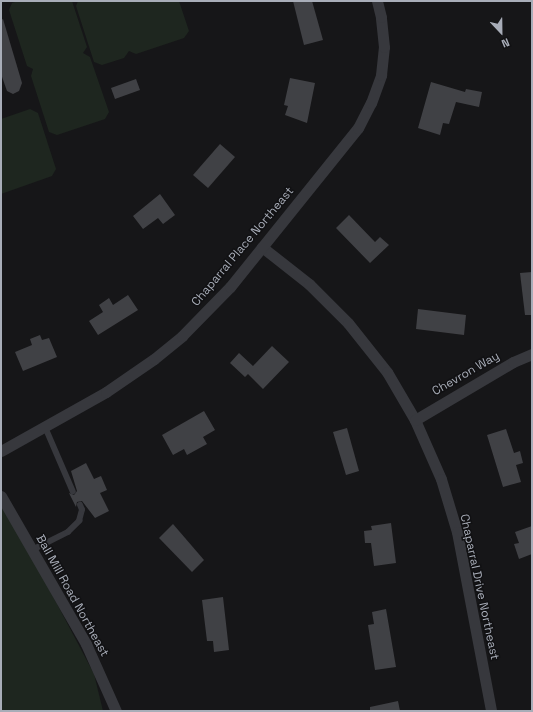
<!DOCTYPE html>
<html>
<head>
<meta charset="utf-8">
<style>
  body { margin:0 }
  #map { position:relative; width:533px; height:712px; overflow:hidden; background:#161618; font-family:"Space Grotesk",sans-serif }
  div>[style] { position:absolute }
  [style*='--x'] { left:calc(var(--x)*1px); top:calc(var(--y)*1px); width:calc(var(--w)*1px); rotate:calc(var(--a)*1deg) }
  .green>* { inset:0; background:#1e261f }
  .building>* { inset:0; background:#404145 }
  .service>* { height:5.5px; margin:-2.75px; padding:0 2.75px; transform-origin:2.75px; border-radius:2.75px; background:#37383d }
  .minor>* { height:11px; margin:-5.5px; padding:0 5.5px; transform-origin:5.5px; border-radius:5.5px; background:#37383d }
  span { translate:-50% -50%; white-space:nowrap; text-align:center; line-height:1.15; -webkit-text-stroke:3px #111113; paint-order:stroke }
  .street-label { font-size:12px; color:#a8adb8 }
  .frame { position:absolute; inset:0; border:2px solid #a8adb8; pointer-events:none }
  .north { position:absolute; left:481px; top:12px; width:40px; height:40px; -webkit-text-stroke:3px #111113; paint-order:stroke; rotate:158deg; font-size:11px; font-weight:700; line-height:16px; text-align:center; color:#a8adb8 }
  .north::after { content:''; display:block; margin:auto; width:14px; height:18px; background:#a8adb8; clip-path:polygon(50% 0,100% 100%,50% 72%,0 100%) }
</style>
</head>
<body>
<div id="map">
  <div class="green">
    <i style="clip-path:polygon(18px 1px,72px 1px,87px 47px,83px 53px,90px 57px,109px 112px,105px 119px,57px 135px,49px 132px,31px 76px,33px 69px,27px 66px,9px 10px,12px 3px)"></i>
    <i style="clip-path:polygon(78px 1px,179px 1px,189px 31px,184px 38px,136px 54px,129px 51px,124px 58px,102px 65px,94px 62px,76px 6px)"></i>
    <i style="clip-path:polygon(30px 109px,38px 113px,56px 169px,52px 176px,1px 194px,1px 119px)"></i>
    <i style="clip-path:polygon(1px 498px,94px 674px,103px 711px,1px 711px)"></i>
  </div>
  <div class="building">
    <i style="clip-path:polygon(293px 1px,312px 1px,323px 40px,304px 45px)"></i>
    <i style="clip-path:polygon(3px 19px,22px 83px,19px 91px,13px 94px,7px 91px,1px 74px,1px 20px)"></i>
    <i style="clip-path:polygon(290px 78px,315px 83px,307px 123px,285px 115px,288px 106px,284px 105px)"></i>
    <i style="clip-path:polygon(136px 79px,140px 90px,115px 99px,111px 88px)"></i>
    <i style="clip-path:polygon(431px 82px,465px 92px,466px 89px,482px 92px,479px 107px,456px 102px,449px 124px,443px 123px,440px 135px,418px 128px)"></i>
    <i style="clip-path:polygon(220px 144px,235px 157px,208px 188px,193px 175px)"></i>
    <i style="clip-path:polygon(160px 194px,175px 215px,163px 224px,158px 218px,143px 229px,133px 216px)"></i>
    <i style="clip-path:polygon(349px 215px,375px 242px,380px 237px,389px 245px,370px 263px,336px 228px)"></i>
    <i style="clip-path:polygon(532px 272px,532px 315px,525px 315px,520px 273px)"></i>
    <i style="clip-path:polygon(128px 295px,138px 310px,98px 335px,89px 321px,103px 312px,99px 305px,109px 298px,113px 305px)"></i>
    <i style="clip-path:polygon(418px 309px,466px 315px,464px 335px,416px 329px)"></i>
    <i style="clip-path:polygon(40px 335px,42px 340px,49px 338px,57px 357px,23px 371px,15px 352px,32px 345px,30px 339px)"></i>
    <i style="clip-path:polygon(272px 346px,289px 362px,263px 389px,248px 374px,245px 377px,230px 363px,239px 353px,253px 366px)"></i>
    <i style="clip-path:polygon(204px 411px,215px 430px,203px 437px,207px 444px,187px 455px,184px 449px,173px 455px,162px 435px)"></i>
    <i style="clip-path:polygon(347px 428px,359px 471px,346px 475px,333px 432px)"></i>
    <i style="clip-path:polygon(506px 429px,514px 453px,520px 451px,523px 463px,516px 465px,521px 482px,503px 487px,487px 435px)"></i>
    <i style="clip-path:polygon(86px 463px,94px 479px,101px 476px,107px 490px,100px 493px,109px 511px,95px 518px,82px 501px,77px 502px,76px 507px,69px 493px,74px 495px,77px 491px,71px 471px)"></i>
    <i style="clip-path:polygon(391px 523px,396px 563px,374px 566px,371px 543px,365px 543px,364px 531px,372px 530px,371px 526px)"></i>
    <i style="clip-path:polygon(173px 524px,204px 560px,192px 572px,159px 538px)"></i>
    <i style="clip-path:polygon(532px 526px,532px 554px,519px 559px,514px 544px,519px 543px,515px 532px)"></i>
    <i style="clip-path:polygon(223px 597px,229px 650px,214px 652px,213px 641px,207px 641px,202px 600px)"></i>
    <i style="clip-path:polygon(386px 609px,396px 667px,375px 670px,368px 625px,374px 624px,372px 612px)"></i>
    <i style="clip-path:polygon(398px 701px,400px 711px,370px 711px,370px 707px)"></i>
  </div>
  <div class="service">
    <i style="--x:45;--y:426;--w:71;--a:66.7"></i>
    <i style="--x:32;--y:550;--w:40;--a:-26.6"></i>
    <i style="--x:68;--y:532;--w:16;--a:-45"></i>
    <i style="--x:79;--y:521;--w:11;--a:-75"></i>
    <i style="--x:82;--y:510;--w:5;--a:-112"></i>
  </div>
  <div class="minor">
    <i style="--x:262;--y:247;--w:60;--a:38.2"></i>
    <i style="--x:309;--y:284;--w:55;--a:45"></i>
    <i style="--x:348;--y:323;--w:63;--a:51.5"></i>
    <i style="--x:387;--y:372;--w:56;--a:59.7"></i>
    <i style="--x:415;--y:420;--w:64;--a:66.2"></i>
    <i style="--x:441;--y:479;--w:55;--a:73.2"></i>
    <i style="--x:457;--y:532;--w:182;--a:79.2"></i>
    <i style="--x:415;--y:420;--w:114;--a:-30.6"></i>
    <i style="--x:513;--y:362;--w:21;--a:-23"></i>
    <i style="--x:1;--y:451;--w:120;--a:-29.3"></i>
    <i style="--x:106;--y:392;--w:58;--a:-34.5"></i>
    <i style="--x:154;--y:359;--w:36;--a:-39"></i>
    <i style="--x:182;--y:336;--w:69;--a:-45.6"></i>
    <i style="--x:230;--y:287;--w:204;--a:-51.2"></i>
    <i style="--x:358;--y:128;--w:28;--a:-63"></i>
    <i style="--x:371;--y:103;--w:30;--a:-70"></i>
    <i style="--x:381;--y:75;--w:28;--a:-84"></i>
    <i style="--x:384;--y:47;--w:30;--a:-96"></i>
    <i style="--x:381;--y:17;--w:16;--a:-104"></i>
    <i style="--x:1;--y:496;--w:171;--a:60.1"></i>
    <i style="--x:86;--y:644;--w:73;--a:65.9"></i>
  </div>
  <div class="street-label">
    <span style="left:243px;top:247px;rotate:-50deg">Chaparral Place Northeast</span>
    <span style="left:466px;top:374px;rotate:-30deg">Chevron Way</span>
    <span style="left:479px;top:587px;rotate:78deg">Chaparral Drive Northeast</span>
    <span style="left:72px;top:596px;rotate:61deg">Ball Mill Road Northeast</span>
  </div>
  <div class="frame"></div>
  <div class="north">N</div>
</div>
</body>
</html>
